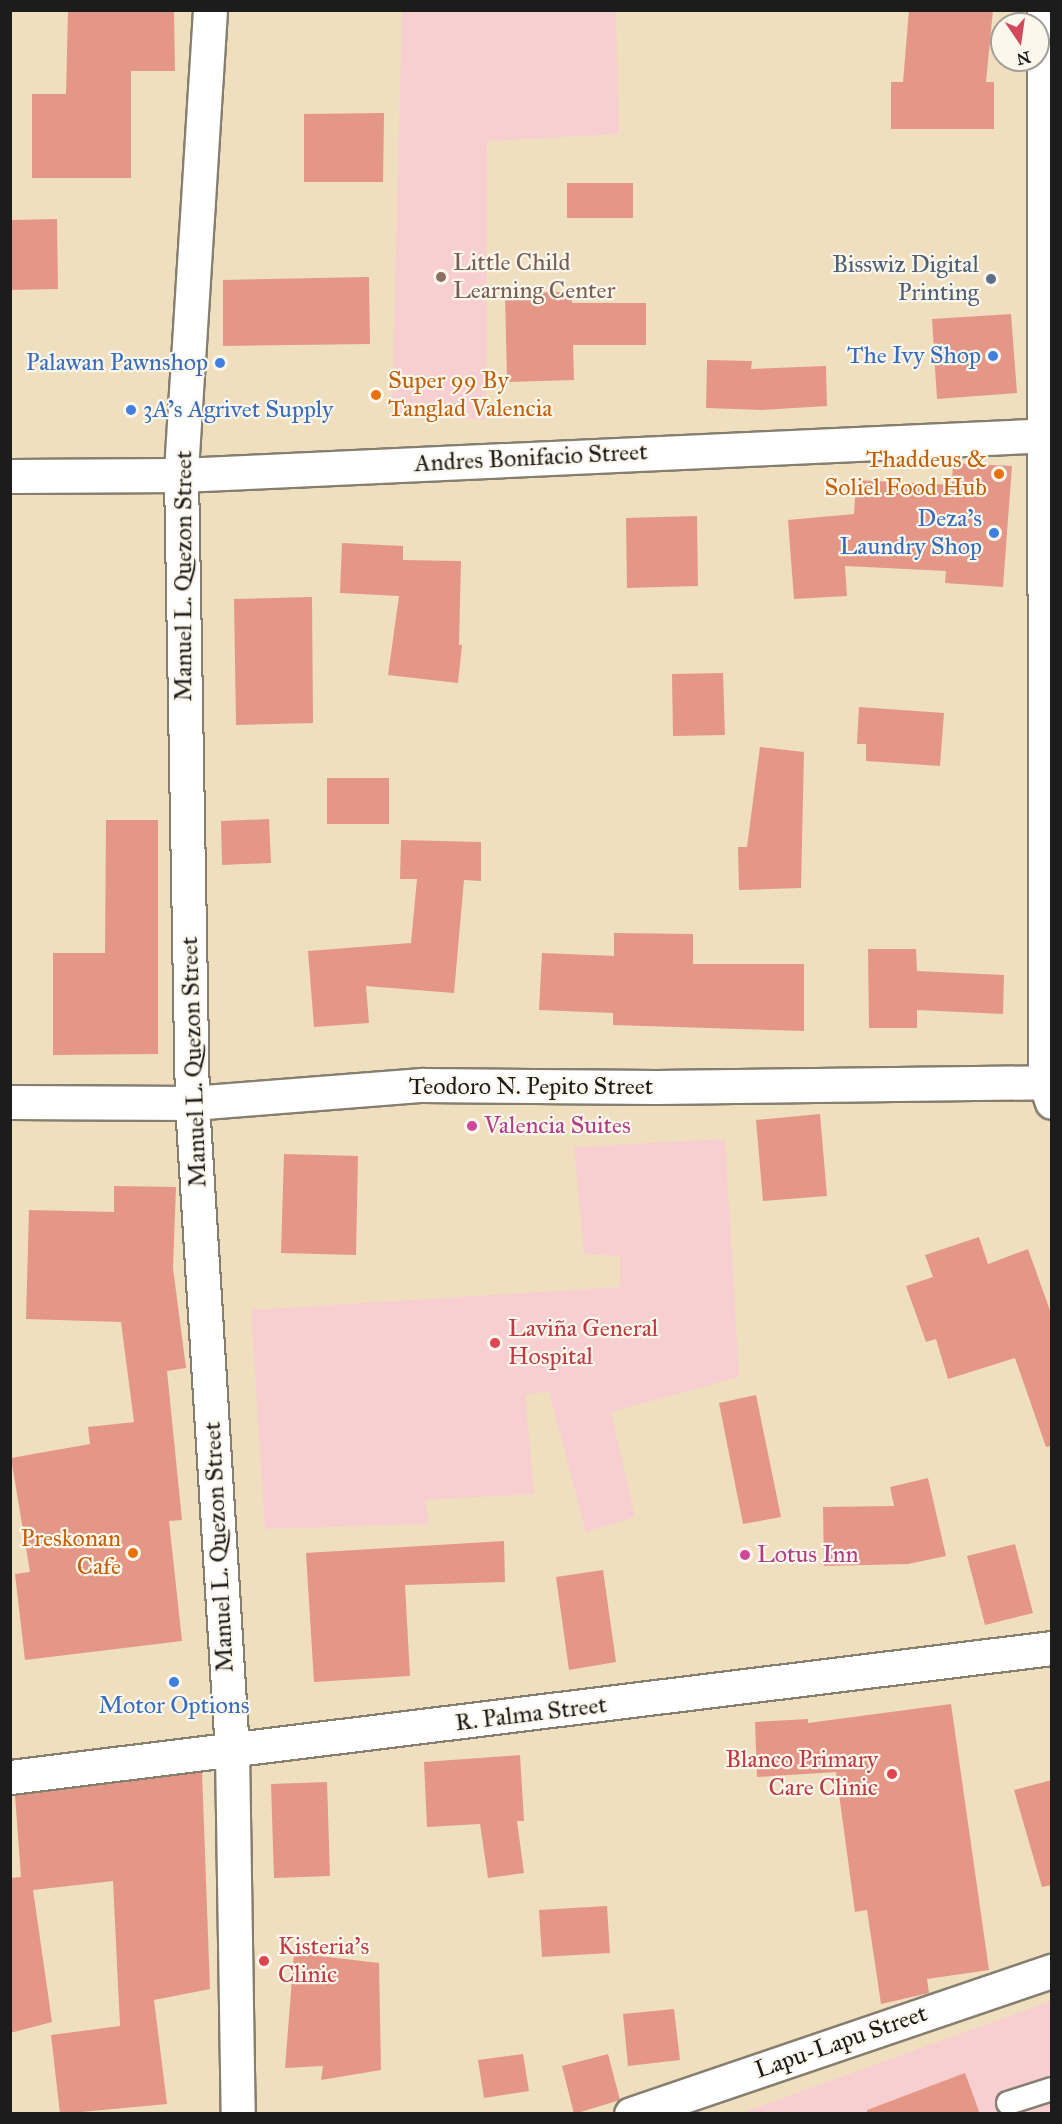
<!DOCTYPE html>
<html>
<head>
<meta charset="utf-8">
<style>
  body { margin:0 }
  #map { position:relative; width:1062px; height:2124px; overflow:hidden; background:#efdfbf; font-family:"IM FELL Great Primer",serif }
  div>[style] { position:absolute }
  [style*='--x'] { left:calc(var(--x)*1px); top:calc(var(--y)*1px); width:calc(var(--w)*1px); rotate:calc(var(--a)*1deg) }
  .built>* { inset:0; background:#f7cfd0 }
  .building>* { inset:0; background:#e49787 }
  .roads { filter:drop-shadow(2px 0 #867e6e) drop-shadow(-2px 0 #867e6e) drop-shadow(0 2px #867e6e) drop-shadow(0 -2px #867e6e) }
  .service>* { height:22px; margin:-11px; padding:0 11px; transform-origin:11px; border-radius:11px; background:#fff }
  .minor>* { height:33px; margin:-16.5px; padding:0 16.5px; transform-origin:16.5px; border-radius:16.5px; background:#fff }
  .tertiary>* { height:33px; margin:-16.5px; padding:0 16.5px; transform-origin:16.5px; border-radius:16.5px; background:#fff }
  .dots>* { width:16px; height:16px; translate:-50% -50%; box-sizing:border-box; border:3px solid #fbf7ec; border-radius:50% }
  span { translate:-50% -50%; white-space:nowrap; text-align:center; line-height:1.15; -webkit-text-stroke:4.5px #fbf7ec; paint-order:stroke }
  .education-label { font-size:24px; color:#785e54 }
  .left { translate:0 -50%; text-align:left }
  .service-label { font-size:24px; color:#4e5e75 }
  .right { translate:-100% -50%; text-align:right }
  .shop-label { font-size:24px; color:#366cbe }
  .food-label { font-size:24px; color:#c56008 }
  .street-label { font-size:24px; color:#1c1c1c }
  .hotel-label { font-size:24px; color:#b23c85 }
  .health-label { font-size:24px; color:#be3a42 }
  .frame { position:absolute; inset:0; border:12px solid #1c1c1c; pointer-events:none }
  .north { position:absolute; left:990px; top:12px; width:60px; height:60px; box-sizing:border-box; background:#fbf7ec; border:2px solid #a29f99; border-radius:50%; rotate:167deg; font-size:16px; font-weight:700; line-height:24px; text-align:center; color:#1c1c1c }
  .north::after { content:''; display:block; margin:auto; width:21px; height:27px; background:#d1495b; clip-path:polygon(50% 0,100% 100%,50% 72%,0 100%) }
</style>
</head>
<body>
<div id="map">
  <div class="built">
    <i style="clip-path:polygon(402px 11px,616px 11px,619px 134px,487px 141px,486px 420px,392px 413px)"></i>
    <i style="clip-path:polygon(725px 1139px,739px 1377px,611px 1412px,635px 1517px,586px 1532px,549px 1392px,525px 1394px,534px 1494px,425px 1500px,429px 1524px,265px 1529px,251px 1310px,620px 1287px,620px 1256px,584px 1254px,574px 1147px)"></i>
    <i style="clip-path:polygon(1051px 2001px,1051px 2113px,741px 2113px)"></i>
  </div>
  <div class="building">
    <i style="clip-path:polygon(68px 10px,174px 10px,175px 71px,131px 71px,131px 178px,32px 178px,32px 94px,66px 94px)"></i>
    <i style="clip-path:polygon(909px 10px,993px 10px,986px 82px,994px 82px,994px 129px,891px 129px,891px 82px,903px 82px)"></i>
    <i style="clip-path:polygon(384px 113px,383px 182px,304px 182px,304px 114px)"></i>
    <i style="clip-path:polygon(567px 183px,633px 183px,633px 218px,567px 218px)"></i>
    <i style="clip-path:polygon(57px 219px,58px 289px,10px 290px,10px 220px)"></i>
    <i style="clip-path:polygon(369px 277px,370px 344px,223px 346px,223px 280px)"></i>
    <i style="clip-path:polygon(572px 292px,572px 303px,646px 303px,646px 345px,573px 345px,574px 380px,507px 382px,505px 293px)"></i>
    <i style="clip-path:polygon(1011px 314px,1017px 393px,937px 399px,932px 319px)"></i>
    <i style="clip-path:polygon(707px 360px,752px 361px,751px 369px,826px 366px,827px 406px,762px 410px,706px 408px)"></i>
    <i style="clip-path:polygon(953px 463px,1012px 466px,1003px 587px,945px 583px,946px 571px,845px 566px,847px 596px,794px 599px,788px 520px,854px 514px,856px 480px,952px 485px)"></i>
    <i style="clip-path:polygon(697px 516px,698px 586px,627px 588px,626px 518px)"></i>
    <i style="clip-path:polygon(342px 543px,403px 546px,403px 560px,461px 561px,459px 645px,462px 645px,458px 683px,388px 675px,399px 596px,340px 593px)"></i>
    <i style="clip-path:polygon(312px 597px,313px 723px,236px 725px,234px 599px)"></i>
    <i style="clip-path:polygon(723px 673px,725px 735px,673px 736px,672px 674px)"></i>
    <i style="clip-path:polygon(859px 707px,944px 713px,940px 766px,866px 761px,866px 744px,857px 744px)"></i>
    <i style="clip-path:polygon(760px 747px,804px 752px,801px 888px,739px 890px,738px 847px,747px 847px)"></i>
    <i style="clip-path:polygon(327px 778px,389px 778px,389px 824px,327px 824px)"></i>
    <i style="clip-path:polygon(269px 819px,271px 863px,222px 865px,221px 821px)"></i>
    <i style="clip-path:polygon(106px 820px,158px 820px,158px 1054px,53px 1055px,53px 953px,105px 953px)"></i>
    <i style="clip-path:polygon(401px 840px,481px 842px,481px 881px,464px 880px,454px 993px,366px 986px,369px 1023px,314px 1027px,308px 951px,411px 943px,417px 879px,400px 879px)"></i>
    <i style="clip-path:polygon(614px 933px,693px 934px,693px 964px,804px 964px,804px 1031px,613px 1025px,613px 1013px,539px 1010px,542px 953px,614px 956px)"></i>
    <i style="clip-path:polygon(868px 949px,916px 949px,917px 971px,1004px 975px,1003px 1014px,917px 1010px,917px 1028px,869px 1028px)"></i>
    <i style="clip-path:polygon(820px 1114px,827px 1196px,763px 1201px,756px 1120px)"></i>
    <i style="clip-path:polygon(284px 1154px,358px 1156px,356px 1255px,281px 1253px)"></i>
    <i style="clip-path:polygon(114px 1186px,176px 1187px,173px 1268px,186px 1368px,167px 1371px,182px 1520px,169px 1521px,182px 1641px,25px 1660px,15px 1574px,30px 1572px,11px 1458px,90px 1444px,88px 1427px,134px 1422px,121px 1322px,26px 1319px,29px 1210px,114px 1212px)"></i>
    <i style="clip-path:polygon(979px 1237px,988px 1264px,1028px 1249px,1052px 1316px,1052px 1446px,1046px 1447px,1015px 1358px,948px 1379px,936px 1339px,926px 1342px,906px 1286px,933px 1277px,925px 1255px)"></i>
    <i style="clip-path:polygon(756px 1395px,781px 1517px,743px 1524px,719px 1403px)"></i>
    <i style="clip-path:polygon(928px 1478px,946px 1556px,908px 1564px,824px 1566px,823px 1507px,894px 1506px,890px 1487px)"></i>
    <i style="clip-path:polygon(504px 1541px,505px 1582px,405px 1585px,410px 1676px,314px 1682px,306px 1553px)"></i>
    <i style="clip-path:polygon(1015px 1544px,1033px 1613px,985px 1625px,967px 1556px)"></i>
    <i style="clip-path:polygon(603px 1570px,616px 1662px,569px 1670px,556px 1577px)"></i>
    <i style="clip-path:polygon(951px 1704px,989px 1970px,927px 1979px,929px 1993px,881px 2004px,867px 1910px,855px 1912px,836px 1772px,757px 1777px,755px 1722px,808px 1719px,808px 1723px)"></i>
    <i style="clip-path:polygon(520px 1755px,524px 1821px,517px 1821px,524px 1873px,488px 1878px,480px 1824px,427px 1827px,424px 1762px)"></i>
    <i style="clip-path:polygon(202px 1772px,210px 1989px,154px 2000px,167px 2104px,60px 2114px,51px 2035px,120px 2026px,113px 1881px,33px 1890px,52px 2022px,10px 2033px,10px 1878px,21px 1877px,15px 1795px)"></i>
    <i style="clip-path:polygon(1052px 1780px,1052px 1885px,1042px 1887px,1014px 1790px)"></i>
    <i style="clip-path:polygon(327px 1782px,330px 1876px,274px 1878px,271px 1784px)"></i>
    <i style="clip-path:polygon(607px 1906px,610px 1953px,542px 1957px,539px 1910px)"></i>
    <i style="clip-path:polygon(294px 1953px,379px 1963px,381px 2070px,321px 2080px,323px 2066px,285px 2068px)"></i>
    <i style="clip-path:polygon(674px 2009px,680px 2060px,628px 2066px,623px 2014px)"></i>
    <i style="clip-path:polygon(523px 2054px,529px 2091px,484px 2098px,478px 2060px)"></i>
    <i style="clip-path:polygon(608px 2054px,620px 2100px,574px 2114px,562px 2066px)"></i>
    <i style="clip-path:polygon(965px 2073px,980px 2114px,867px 2114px,867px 2110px)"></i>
  </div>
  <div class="roads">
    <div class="service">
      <i style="--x:1008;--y:2103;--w:46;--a:-17.7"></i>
    </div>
    <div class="minor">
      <i style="--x:10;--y:476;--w:171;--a:-0.3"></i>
      <i style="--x:181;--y:475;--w:872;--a:-2.63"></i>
      <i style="--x:10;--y:1777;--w:1050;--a:-7.06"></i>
    </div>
    <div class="tertiary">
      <i style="--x:210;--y:10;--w:466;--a:93.6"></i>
      <i style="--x:181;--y:475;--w:628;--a:89"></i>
      <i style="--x:192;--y:1103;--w:649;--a:86.47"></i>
      <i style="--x:232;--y:1751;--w:363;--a:89.1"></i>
      <i style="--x:1044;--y:10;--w:1072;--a:89.95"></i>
      <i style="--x:1045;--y:1082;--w:21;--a:71"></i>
      <i style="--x:10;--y:1102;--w:182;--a:0.3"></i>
      <i style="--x:192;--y:1103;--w:231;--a:-4.5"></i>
      <i style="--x:422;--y:1085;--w:234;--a:0.5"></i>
      <i style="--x:656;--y:1087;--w:396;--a:-0.7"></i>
      <i style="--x:631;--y:2114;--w:445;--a:-18.8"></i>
    </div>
  </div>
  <div class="dots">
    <i style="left:441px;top:277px;background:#8d6e63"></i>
    <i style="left:991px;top:279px;background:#5c6f8a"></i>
    <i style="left:993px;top:356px;background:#3f7fe0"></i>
    <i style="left:220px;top:363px;background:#3f7fe0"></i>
    <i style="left:376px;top:395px;background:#e8710a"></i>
    <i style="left:131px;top:410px;background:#3f7fe0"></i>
    <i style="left:999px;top:474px;background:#e8710a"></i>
    <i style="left:994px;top:533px;background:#3f7fe0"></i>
    <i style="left:472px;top:1126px;background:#d1479c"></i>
    <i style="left:495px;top:1343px;background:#e0444e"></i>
    <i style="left:133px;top:1553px;background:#e8710a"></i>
    <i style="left:745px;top:1555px;background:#d1479c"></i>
    <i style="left:174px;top:1682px;background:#3f7fe0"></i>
    <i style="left:892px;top:1774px;background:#e0444e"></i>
    <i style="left:264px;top:1961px;background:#e0444e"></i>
  </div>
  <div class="education-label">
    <span class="left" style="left:453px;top:277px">Little Child<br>Learning Center</span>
  </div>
  <div class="service-label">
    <span class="right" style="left:979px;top:279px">Bisswiz Digital<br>Printing</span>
  </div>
  <div class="shop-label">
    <span class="right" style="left:981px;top:356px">The Ivy Shop</span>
    <span class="right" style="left:208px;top:363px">Palawan Pawnshop</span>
    <span class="left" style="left:143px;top:410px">3A’s Agrivet Supply</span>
    <span class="right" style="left:982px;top:533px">Deza’s<br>Laundry Shop</span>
    <span style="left:174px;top:1706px">Motor Options</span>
  </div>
  <div class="food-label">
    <span class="left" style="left:388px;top:395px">Super 99 By<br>Tanglad Valencia</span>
    <span class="right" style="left:987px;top:474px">Thaddeus &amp;<br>Soliel Food Hub</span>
    <span class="right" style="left:121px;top:1553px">Preskonan<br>Cafe</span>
  </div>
  <div class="street-label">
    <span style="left:531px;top:458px;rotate:-3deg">Andres Bonifacio Street</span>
    <span style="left:184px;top:576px;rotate:-90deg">Manuel L. Quezon Street</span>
    <span style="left:194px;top:1062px;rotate:-92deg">Manuel L. Quezon Street</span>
    <span style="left:531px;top:1087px">Teodoro N. Pepito Street</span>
    <span style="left:219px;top:1547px;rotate:-93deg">Manuel L. Quezon Street</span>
    <span style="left:531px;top:1714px;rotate:-7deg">R. Palma Street</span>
    <span style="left:841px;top:2042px;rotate:-19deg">Lapu-Lapu Street</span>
  </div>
  <div class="hotel-label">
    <span class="left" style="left:484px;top:1126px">Valencia Suites</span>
    <span class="left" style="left:757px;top:1555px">Lotus Inn</span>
  </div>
  <div class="health-label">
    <span class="left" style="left:508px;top:1343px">Laviña General<br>Hospital</span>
    <span class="right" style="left:878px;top:1774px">Blanco Primary<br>Care Clinic</span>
    <span class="left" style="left:278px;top:1961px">Kisteria’s<br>Clinic</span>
  </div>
  <div class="frame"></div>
  <div class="north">N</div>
</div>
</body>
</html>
